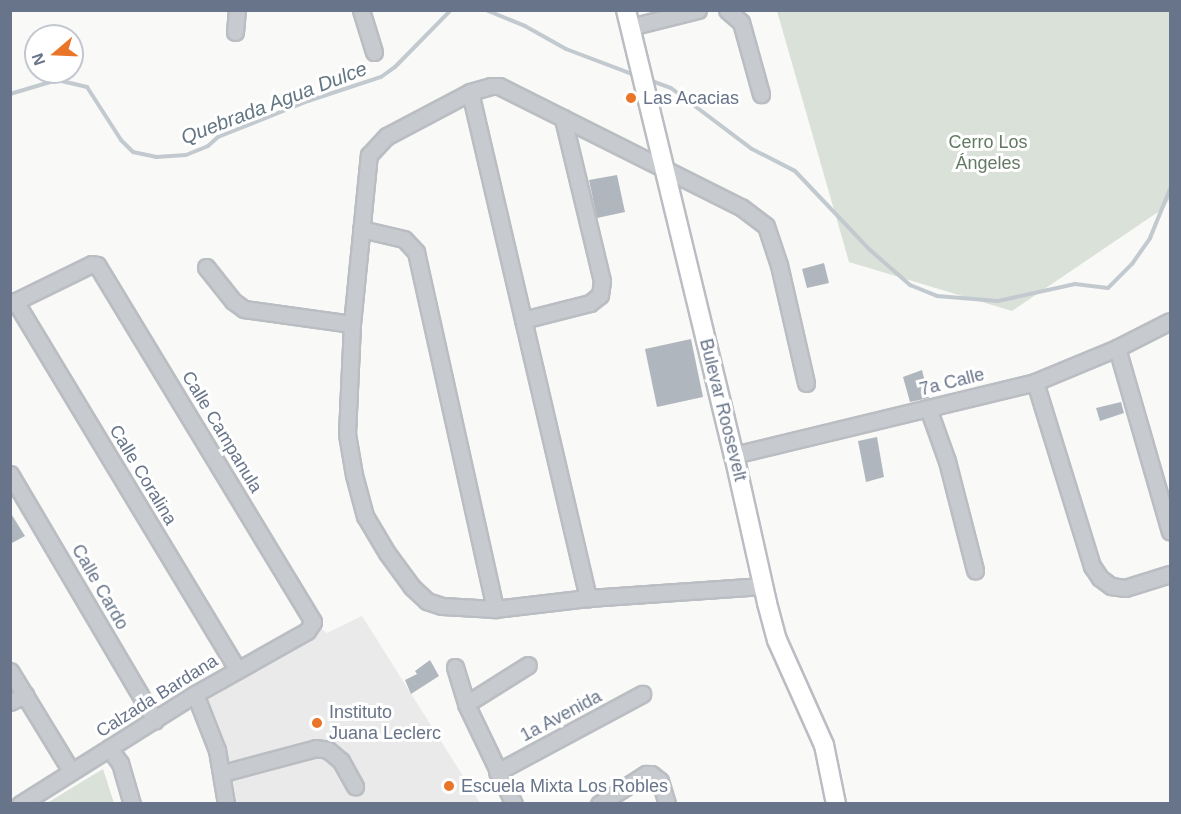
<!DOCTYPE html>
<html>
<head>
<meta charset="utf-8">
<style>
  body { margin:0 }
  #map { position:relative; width:1181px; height:814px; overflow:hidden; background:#f9f9f7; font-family:Arial,sans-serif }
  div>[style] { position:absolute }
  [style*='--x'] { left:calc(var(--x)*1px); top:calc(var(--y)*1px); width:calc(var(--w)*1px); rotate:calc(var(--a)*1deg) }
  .built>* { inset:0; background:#eaeaea }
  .green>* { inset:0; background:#dae1d8 }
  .stream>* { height:4px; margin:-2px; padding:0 2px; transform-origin:2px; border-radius:2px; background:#c2cad0 }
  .building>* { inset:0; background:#b0b6be }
  .roads { filter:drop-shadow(2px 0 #babdc2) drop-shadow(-2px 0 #babdc2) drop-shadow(0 2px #babdc2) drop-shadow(0 -2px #babdc2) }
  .minor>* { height:15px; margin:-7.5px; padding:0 7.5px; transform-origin:7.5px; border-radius:7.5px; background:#c7cace }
  .major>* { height:18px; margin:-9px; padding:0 9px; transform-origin:9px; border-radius:9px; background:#fff }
  .dots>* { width:16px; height:16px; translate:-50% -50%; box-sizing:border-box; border:3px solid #fff; border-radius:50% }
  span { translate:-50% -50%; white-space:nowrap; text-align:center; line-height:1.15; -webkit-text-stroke:6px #fff; paint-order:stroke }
  .poi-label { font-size:18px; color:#677489 }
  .left { translate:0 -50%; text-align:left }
  .park-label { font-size:18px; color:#637a63 }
  .street-label { font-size:18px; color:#677489 }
  .water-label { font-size:20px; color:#637683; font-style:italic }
  .frame { position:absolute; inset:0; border:12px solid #677489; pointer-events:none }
  .north { position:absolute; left:24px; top:24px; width:60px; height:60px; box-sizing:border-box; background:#fff; border:2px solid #c2c7d0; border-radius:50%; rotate:251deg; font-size:16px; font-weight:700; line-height:24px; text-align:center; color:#677489 }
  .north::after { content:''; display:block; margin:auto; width:21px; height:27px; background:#e87528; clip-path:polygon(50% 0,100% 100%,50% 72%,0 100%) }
</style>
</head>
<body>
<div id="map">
  <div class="built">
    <i style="clip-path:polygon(362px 616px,480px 803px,223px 803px,195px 694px,313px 622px,327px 633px)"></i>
  </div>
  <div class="green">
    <i style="clip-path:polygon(777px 11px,1170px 11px,1170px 198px,1164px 208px,1012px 311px,849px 262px)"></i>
    <i style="clip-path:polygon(103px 769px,114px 803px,47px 803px)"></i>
  </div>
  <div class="stream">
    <i style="--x:486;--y:10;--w:42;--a:22.3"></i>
    <i style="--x:525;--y:26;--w:47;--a:29.3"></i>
    <i style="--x:566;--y:49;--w:76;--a:20.8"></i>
    <i style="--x:649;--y:80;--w:23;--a:20"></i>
    <i style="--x:671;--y:88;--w:101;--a:37"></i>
    <i style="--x:752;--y:149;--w:48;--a:27.1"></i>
    <i style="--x:795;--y:171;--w:108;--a:46.5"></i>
    <i style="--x:869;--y:249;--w:55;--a:41.3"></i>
    <i style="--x:910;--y:285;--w:29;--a:22"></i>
    <i style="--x:937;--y:296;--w:61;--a:4.7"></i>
    <i style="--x:998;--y:301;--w:79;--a:-12.4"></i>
    <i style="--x:1075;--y:284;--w:33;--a:7"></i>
    <i style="--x:1108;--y:288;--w:34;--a:-45"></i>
    <i style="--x:1132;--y:264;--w:32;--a:-55"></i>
    <i style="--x:1150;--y:238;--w:53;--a:-67.8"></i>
    <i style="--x:10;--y:94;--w:49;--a:-16.6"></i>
    <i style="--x:57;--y:80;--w:31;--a:13"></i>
    <i style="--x:87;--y:87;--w:63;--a:57.3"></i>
    <i style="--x:121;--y:140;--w:17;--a:45"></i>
    <i style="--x:133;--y:152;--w:24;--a:12"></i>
    <i style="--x:156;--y:157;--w:30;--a:-4"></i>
    <i style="--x:186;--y:155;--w:24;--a:-22"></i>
    <i style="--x:208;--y:146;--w:13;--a:-42"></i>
    <i style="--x:218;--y:137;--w:97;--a:-21.8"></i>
    <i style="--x:308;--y:101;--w:77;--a:-18.2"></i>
    <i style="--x:381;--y:77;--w:17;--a:-36"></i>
    <i style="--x:395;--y:67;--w:80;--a:-45.5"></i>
  </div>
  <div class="building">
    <i style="clip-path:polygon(617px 175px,625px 212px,597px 218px,589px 180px)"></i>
    <i style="clip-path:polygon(824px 263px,829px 283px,807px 288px,802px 269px)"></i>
    <i style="clip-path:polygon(691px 339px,703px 397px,657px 407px,645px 349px)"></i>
    <i style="clip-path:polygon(922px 370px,929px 398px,910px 402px,903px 377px)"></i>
    <i style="clip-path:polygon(1121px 402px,1124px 413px,1100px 421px,1096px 408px)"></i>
    <i style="clip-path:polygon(877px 437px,884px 477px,866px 482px,858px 441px)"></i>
    <i style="clip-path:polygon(10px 512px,25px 536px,10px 544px)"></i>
    <i style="clip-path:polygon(430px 660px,439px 676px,411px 694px,405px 680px,417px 674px,415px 671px)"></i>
  </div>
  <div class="roads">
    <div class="minor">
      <i style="--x:361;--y:10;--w:44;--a:72.8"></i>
      <i style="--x:727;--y:10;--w:18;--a:41"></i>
      <i style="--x:741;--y:22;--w:75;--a:74.5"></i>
      <i style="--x:630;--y:27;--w:70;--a:-14"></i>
      <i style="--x:235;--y:32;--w:22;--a:-85"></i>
      <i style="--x:470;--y:92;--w:520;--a:76.87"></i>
      <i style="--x:361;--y:229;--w:44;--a:13.1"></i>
      <i style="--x:404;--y:239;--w:18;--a:47"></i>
      <i style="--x:416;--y:252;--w:366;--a:77.5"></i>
      <i style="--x:206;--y:267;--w:43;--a:51.5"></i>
      <i style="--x:233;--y:301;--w:14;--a:36"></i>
      <i style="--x:244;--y:309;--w:109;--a:7.9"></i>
      <i style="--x:15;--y:301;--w:430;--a:58.9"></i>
      <i style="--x:10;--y:304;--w:91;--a:-26"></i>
      <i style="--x:92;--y:264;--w:5;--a:11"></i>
      <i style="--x:97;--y:265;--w:417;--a:58.8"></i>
      <i style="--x:313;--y:622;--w:11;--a:124"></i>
      <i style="--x:307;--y:631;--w:129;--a:150.6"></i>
      <i style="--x:195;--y:694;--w:207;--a:147.8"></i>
      <i style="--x:523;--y:320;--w:69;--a:-14.2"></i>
      <i style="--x:590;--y:303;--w:13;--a:-39"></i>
      <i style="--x:600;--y:295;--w:14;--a:-82"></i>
      <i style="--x:602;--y:281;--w:168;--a:-103.5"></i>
      <i style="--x:1117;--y:348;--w:191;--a:73.9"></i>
      <i style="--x:1035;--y:382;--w:193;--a:72.8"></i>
      <i style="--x:1092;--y:566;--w:14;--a:56"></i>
      <i style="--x:1100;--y:578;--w:14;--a:36"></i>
      <i style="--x:1111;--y:586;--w:14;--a:8"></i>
      <i style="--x:1125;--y:588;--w:47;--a:-17.3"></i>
      <i style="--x:928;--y:408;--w:56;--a:70.3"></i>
      <i style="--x:947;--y:461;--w:113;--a:75.6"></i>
      <i style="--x:734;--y:455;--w:310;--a:-13.6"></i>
      <i style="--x:1035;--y:382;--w:89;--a:-22.5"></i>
      <i style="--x:1117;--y:348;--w:59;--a:-27"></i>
      <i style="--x:10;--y:474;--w:286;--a:59.5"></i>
      <i style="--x:763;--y:586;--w:175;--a:176.1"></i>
      <i style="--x:588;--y:598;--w:94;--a:173.3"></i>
      <i style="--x:495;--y:609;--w:53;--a:-176.8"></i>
      <i style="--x:442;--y:606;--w:16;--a:-162"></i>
      <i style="--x:427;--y:601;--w:21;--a:-137"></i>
      <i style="--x:412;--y:587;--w:42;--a:-126.3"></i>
      <i style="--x:387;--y:553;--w:43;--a:-120.7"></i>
      <i style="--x:365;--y:516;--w:42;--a:-105"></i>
      <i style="--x:354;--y:475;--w:42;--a:-99.7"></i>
      <i style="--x:347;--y:434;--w:110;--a:-87.4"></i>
      <i style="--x:352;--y:324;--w:170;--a:-84.3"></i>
      <i style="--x:369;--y:155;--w:26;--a:-47"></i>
      <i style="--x:387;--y:136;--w:94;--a:-27.9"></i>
      <i style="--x:470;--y:92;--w:22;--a:-16"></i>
      <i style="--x:491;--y:86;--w:8;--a:0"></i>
      <i style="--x:499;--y:86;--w:271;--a:26.6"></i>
      <i style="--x:741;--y:207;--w:31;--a:37"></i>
      <i style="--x:766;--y:226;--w:41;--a:71.6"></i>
      <i style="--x:779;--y:265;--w:121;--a:77.1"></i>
      <i style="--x:455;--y:667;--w:39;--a:73"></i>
      <i style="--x:466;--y:704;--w:111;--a:64.4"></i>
      <i style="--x:10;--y:671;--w:117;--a:58.6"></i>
      <i style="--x:195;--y:694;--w:60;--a:68.6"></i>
      <i style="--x:217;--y:750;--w:55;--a:80.5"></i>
      <i style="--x:10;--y:702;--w:17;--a:-25"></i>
      <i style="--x:466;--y:704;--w:73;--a:-32.2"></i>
      <i style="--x:109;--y:748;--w:19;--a:54"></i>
      <i style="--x:120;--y:763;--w:43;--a:73.7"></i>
      <i style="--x:497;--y:772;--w:165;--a:-28.3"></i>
      <i style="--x:223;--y:773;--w:96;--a:-15"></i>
      <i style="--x:316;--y:748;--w:12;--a:9"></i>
      <i style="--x:328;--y:750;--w:17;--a:40"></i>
      <i style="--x:341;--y:761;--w:29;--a:61"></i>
      <i style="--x:599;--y:804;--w:56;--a:-32.6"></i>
      <i style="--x:646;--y:774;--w:5;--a:0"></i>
      <i style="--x:651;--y:774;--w:11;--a:38"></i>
      <i style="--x:660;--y:781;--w:24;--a:73"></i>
    </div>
    <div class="major">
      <i style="--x:626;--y:10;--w:458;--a:76.4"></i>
      <i style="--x:734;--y:455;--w:152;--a:77.4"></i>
      <i style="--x:767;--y:603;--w:38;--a:75"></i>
      <i style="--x:777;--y:640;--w:115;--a:65.9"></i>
      <i style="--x:824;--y:745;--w:60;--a:78.5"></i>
    </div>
  </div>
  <div class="dots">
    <i style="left:631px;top:98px;background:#e87528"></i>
    <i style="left:317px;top:723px;background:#e87528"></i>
    <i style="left:449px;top:786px;background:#e87528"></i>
  </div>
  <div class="poi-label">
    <span class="left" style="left:643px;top:98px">Las Acacias</span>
    <span class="left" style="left:329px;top:723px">Instituto<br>Juana Leclerc</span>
    <span class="left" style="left:461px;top:786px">Escuela Mixta Los Robles</span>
  </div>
  <div class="park-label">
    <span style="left:988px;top:153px">Cerro Los<br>Ángeles</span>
  </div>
  <div class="street-label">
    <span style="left:952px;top:382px;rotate:-14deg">7a Calle</span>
    <span style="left:723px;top:410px;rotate:76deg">Bulevar Roosevelt</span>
    <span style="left:222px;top:432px;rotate:59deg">Calle Campanula</span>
    <span style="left:143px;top:475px;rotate:59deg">Calle Coralina</span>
    <span style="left:100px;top:587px;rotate:60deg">Calle Cardo</span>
    <span style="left:157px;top:696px;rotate:-32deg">Calzada Bardana</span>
    <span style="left:561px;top:716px;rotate:-28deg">1a Avenida</span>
  </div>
  <div class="water-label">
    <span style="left:274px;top:103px;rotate:-21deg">Quebrada Agua Dulce</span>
  </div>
  <div class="frame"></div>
  <div class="north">N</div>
</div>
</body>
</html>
